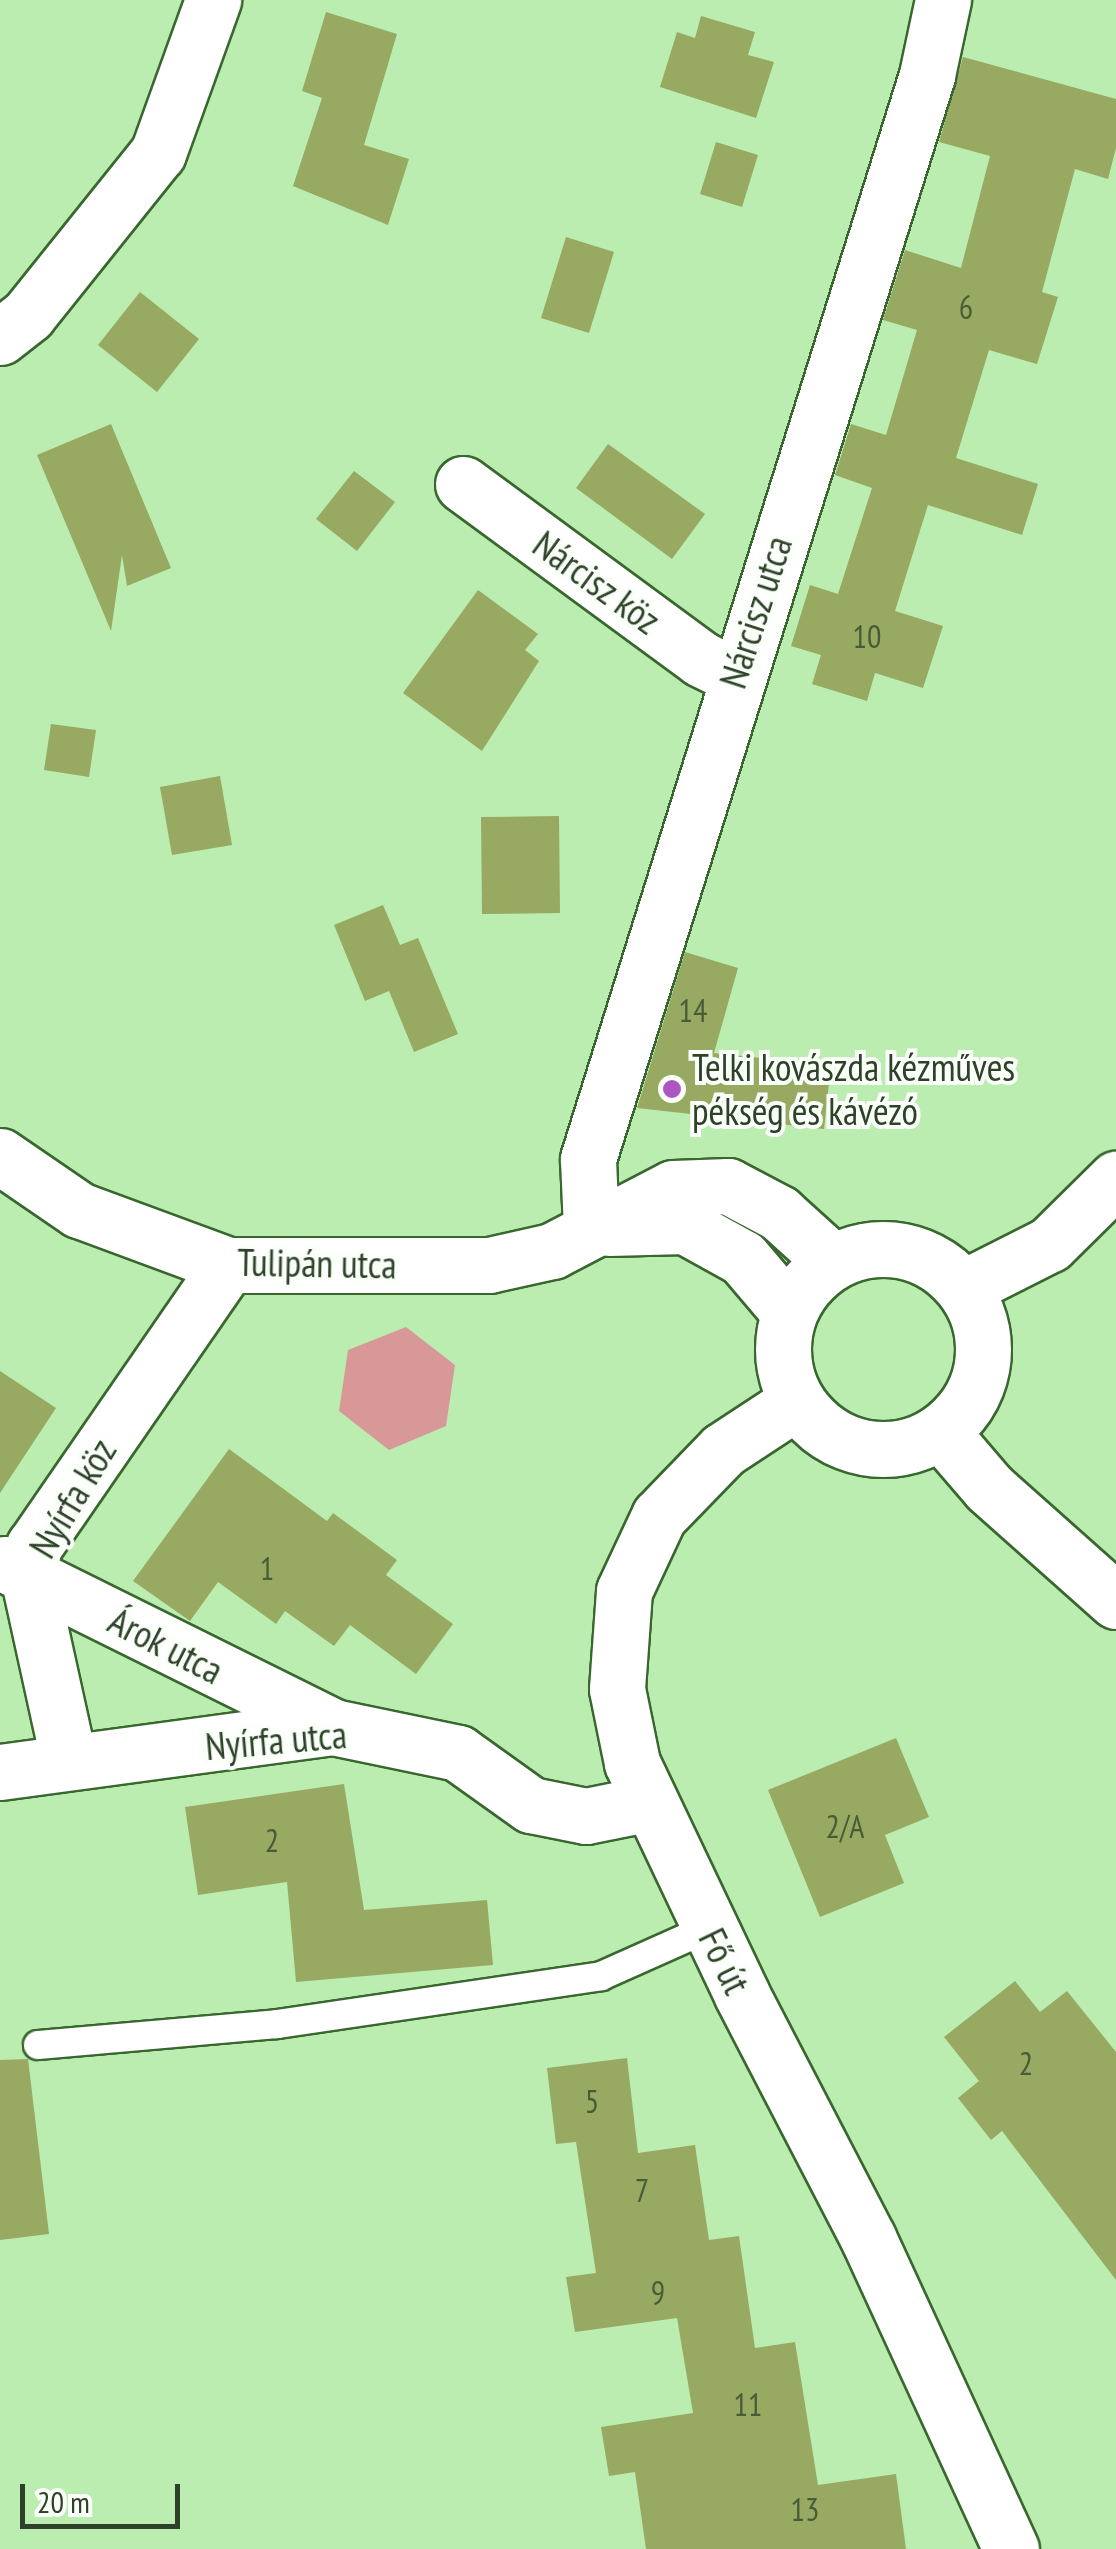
<!DOCTYPE html>
<html>
<head>
<meta charset="utf-8">
<style>
  body { margin:0 }
  #map { position:relative; width:1116px; height:2549px; overflow:hidden; background:#baedaf; font-family:"PT Sans Narrow",sans-serif }
  div>[style] { position:absolute }
  [style*='--x'] { left:calc(var(--x)*1px); top:calc(var(--y)*1px); width:calc(var(--w)*1px); rotate:calc(var(--a)*1deg) }
  .green>* { inset:0; background:#d89897 }
  .building>* { inset:0; background:#98a962 }
  .roads { filter:drop-shadow(2px 0 #39672f) drop-shadow(-2px 0 #39672f) drop-shadow(0 2px #39672f) drop-shadow(0 -2px #39672f) }
  .lane>* { height:28px; margin:-14px; padding:0 14px; transform-origin:14px; border-radius:14px; background:#fff }
  .street>* { height:55px; margin:-27.5px; padding:0 27.5px; transform-origin:27.5px; border-radius:27.5px; background:#fff }
  .secondary>* { height:55px; margin:-27.5px; padding:0 27.5px; transform-origin:27.5px; border-radius:27.5px; background:#fff }
  .secondary>.ring { margin:-27.5px; padding:0; box-sizing:content-box; background:none; border:55px solid #fff; border-radius:50% }
  .dots>* { width:28px; height:28px; translate:-50% -50%; box-sizing:border-box; border:5px solid #fafff9; border-radius:50% }
  span { translate:-50% -50%; white-space:nowrap; text-align:center; line-height:1.15; -webkit-text-stroke:8px #fafff9; paint-order:stroke }
  .number-label { font-size:32px; color:#485c37 }
  .number-label span { -webkit-text-stroke-width:0 }
  .street-label { font-size:38px; color:#2d4229 }
  .poi-label { font-size:38px; color:#2d4229 }
  .left { translate:0 -50%; text-align:left }
  .scale { position:absolute; left:20px; top:2484px; width:160px; height:45px; box-sizing:border-box; border:5px solid #2d4229; border-top:0; padding-left:12px; font-size:30px; line-height:35px; white-space:nowrap; color:#2d4229; -webkit-text-stroke:8px #fafff9; paint-order:stroke }
</style>
</head>
<body>
<div id="map">
  <div class="green">
    <i style="clip-path:polygon(406px 1327px,455px 1365px,446px 1426px,389px 1450px,339px 1411px,348px 1350px)"></i>
  </div>
  <div class="building">
    <i style="clip-path:polygon(326px 12px,397px 34px,364px 145px,409px 159px,388px 225px,293px 186px,322px 98px,302px 91px)"></i>
    <i style="clip-path:polygon(701px 16px,755px 32px,748px 55px,774px 62px,756px 118px,660px 87px,677px 32px,695px 38px)"></i>
    <i style="clip-path:polygon(963px 57px,1116px 99px,1116px 148px,1108px 179px,1075px 169px,1042px 292px,1058px 297px,1037px 364px,989px 350px,956px 458px,1038px 484px,1022px 535px,928px 505px,895px 611px,943px 626px,923px 688px,875px 673px,867px 701px,812px 684px,821px 655px,791px 646px,810px 585px,838px 594px,872px 488px,835px 475px,851px 424px,886px 435px,917px 330px,883px 320px,905px 250px,961px 268px,990px 156px,939px 142px)"></i>
    <i style="clip-path:polygon(716px 142px,758px 155px,742px 207px,700px 194px)"></i>
    <i style="clip-path:polygon(566px 237px,614px 252px,589px 333px,541px 318px)"></i>
    <i style="clip-path:polygon(140px 292px,199px 339px,157px 392px,98px 345px)"></i>
    <i style="clip-path:polygon(111px 424px,171px 568px,127px 586px,122px 555px,111px 631px,37px 455px)"></i>
    <i style="clip-path:polygon(608px 444px,705px 514px,672px 559px,576px 488px)"></i>
    <i style="clip-path:polygon(354px 471px,395px 502px,357px 551px,316px 519px)"></i>
    <i style="clip-path:polygon(478px 590px,538px 634px,525px 650px,539px 661px,482px 751px,403px 693px)"></i>
    <i style="clip-path:polygon(51px 724px,96px 730px,89px 777px,44px 770px)"></i>
    <i style="clip-path:polygon(220px 776px,232px 845px,172px 855px,160px 787px)"></i>
    <i style="clip-path:polygon(559px 816px,560px 913px,482px 914px,481px 817px)"></i>
    <i style="clip-path:polygon(383px 905px,400px 945px,418px 938px,458px 1034px,414px 1052px,389px 991px,365px 1001px,334px 925px)"></i>
    <i style="clip-path:polygon(685px 952px,738px 968px,714px 1053px,831px 1065px,824px 1129px,637px 1108px)"></i>
    <i style="clip-path:polygon(0 1371px,56px 1408px,0 1493px)"></i>
    <i style="clip-path:polygon(229px 1449px,327px 1521px,333px 1513px,397px 1560px,386px 1575px,453px 1624px,416px 1674px,350px 1625px,334px 1646px,285px 1611px,276px 1624px,218px 1582px,190px 1621px,133px 1581px)"></i>
    <i style="clip-path:polygon(896px 1738px,929px 1817px,885px 1835px,904px 1883px,820px 1917px,768px 1790px)"></i>
    <i style="clip-path:polygon(344px 1784px,364px 1910px,487px 1900px,493px 1965px,296px 1982px,287px 1882px,198px 1895px,185px 1807px)"></i>
    <i style="clip-path:polygon(1015px 1981px,1040px 2012px,1067px 1991px,1116px 2052px,1116px 2280px,1002px 2131px,991px 2140px,958px 2098px,979px 2081px,944px 2037px)"></i>
    <i style="clip-path:polygon(627px 2058px,638px 2153px,695px 2145px,709px 2240px,739px 2236px,755px 2348px,795px 2342px,818px 2485px,896px 2474px,906px 2549px,646px 2549px,635px 2472px,609px 2476px,601px 2427px,693px 2413px,677px 2318px,575px 2332px,566px 2277px,596px 2273px,576px 2142px,556px 2144px,547px 2068px)"></i>
    <i style="clip-path:polygon(28px 2059px,49px 2234px,0 2240px,0 2060px)"></i>
  </div>
  <div class="roads">
    <div class="lane">
      <i style="--x:38;--y:2045;--w:240;--a:-5"></i>
      <i style="--x:277;--y:2024;--w:328;--a:-8.4"></i>
      <i style="--x:601;--y:1976;--w:118;--a:-24"></i>
    </div>
    <div class="street">
      <i style="--x:0;--y:337;--w:36;--a:-38"></i>
      <i style="--x:28;--y:315;--w:208;--a:-51.3"></i>
      <i style="--x:158;--y:153;--w:163;--a:-70.2"></i>
      <i style="--x:463;--y:484;--w:295;--a:36.3"></i>
      <i style="--x:701;--y:659;--w:37;--a:26"></i>
      <i style="--x:0;--y:1156;--w:96;--a:34.4"></i>
      <i style="--x:79;--y:1210;--w:159;--a:20.3"></i>
      <i style="--x:228;--y:1265;--w:261;--a:0"></i>
      <i style="--x:489;--y:1265;--w:65;--a:-12.5"></i>
      <i style="--x:552;--y:1251;--w:136;--a:-27.5"></i>
      <i style="--x:673;--y:1188;--w:55;--a:-2.1"></i>
      <i style="--x:728;--y:1186;--w:58;--a:27.9"></i>
      <i style="--x:779;--y:1213;--w:72;--a:42.2"></i>
      <i style="--x:591;--y:1228;--w:69;--a:-92.5"></i>
      <i style="--x:588;--y:1159;--w:1136;--a:-72.63"></i>
      <i style="--x:927;--y:75;--w:77;--a:-78"></i>
      <i style="--x:609;--y:1228;--w:76;--a:-1.5"></i>
      <i style="--x:685;--y:1226;--w:66;--a:28.9"></i>
      <i style="--x:743;--y:1258;--w:71;--a:49.6"></i>
      <i style="--x:941;--y:1432;--w:74;--a:49.4"></i>
      <i style="--x:989;--y:1488;--w:170;--a:41.7"></i>
      <i style="--x:5;--y:1564;--w:366;--a:26.4"></i>
      <i style="--x:69;--y:1762;--w:190;--a:-102.4"></i>
      <i style="--x:28;--y:1576;--w:31;--a:-79"></i>
      <i style="--x:34;--y:1546;--w:341;--a:-55.4"></i>
      <i style="--x:0;--y:1772;--w:336;--a:-7.7"></i>
      <i style="--x:333;--y:1727;--w:128;--a:11.7"></i>
      <i style="--x:458;--y:1753;--w:90;--a:35.5"></i>
      <i style="--x:531;--y:1805;--w:56;--a:11.3"></i>
      <i style="--x:586;--y:1816;--w:66;--a:-11.3"></i>
    </div>
    <div class="secondary">
      <i class="ring" style="left:783px;top:1249px;width:145px;height:145px"></i>
      <i style="--x:963;--y:1288;--w:97;--a:-26.8"></i>
      <i style="--x:1050;--y:1244;--w:93;--a:-44.6"></i>
      <i style="--x:796;--y:1402;--w:87;--a:146.7"></i>
      <i style="--x:723;--y:1450;--w:92;--a:134.1"></i>
      <i style="--x:659;--y:1516;--w:83;--a:115"></i>
      <i style="--x:624;--y:1591;--w:98;--a:94.1"></i>
      <i style="--x:617;--y:1689;--w:76;--a:78.5"></i>
      <i style="--x:632;--y:1763;--w:257;--a:64.6"></i>
      <i style="--x:742;--y:1995;--w:274;--a:62.6"></i>
      <i style="--x:868;--y:2238;--w:342;--a:65.3"></i>
    </div>
  </div>
  <div class="dots">
    <i style="left:672px;top:1089px;background:#ad55c1"></i>
  </div>
  <div class="number-label">
    <span style="left:966px;top:307px">6</span>
    <span style="left:867px;top:636px">10</span>
    <span style="left:693px;top:1010px">14</span>
    <span style="left:267px;top:1568px">1</span>
    <span style="left:845px;top:1826px">2/A</span>
    <span style="left:272px;top:1840px">2</span>
    <span style="left:1026px;top:2063px">2</span>
    <span style="left:592px;top:2101px">5</span>
    <span style="left:642px;top:2190px">7</span>
    <span style="left:658px;top:2292px">9</span>
    <span style="left:748px;top:2404px">11</span>
    <span style="left:805px;top:2509px">13</span>
  </div>
  <div class="street-label">
    <span style="left:597px;top:582px;rotate:36deg">Nárcisz köz</span>
    <span style="left:755px;top:612px;rotate:-72deg">Nárcisz utca</span>
    <span style="left:317px;top:1263px;rotate:1deg">Tulipán utca</span>
    <span style="left:72px;top:1498px;rotate:-59deg">Nyírfa köz</span>
    <span style="left:166px;top:1645px;rotate:27deg">Árok utca</span>
    <span style="left:276px;top:1740px;rotate:-5deg">Nyírfa utca</span>
    <span style="left:725px;top:1961px;rotate:64deg">Fő út</span>
  </div>
  <div class="poi-label">
    <span class="left" style="left:692px;top:1089px">Telki kovászda kézműves<br>pékség és kávézó</span>
  </div>
  <div class="scale">20 m</div>
</div>
</body>
</html>
